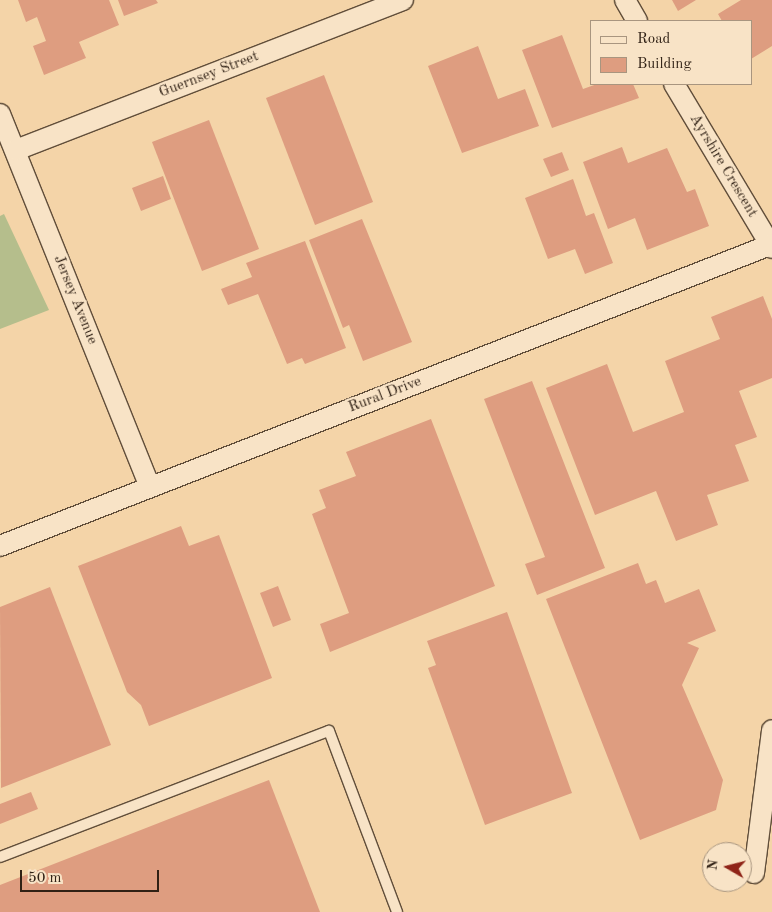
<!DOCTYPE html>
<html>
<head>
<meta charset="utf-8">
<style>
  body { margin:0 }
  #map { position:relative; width:772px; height:912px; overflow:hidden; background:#f4d4a8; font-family:"Old Standard TT",serif }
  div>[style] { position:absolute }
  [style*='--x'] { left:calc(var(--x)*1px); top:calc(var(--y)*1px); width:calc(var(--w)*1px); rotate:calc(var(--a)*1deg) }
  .green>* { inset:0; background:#b5be8c }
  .building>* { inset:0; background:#de9d80 }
  .roads { filter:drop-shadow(1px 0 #614e3a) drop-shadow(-1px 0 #614e3a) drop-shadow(0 1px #614e3a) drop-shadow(0 -1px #614e3a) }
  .lane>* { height:10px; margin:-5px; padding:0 5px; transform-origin:5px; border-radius:5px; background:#f8e3c6 }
  .street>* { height:20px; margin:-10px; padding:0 10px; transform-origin:10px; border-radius:10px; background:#f8e3c6 }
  span { translate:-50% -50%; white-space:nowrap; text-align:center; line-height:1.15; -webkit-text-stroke:4.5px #f8e3c6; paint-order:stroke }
  .street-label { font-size:15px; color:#302115 }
  .legend { position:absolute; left:590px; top:20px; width:162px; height:65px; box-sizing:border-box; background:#f8e3c6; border:1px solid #a8957f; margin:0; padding:6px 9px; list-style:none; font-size:15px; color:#302115 }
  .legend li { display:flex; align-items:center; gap:10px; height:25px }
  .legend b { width:25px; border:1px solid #a8957f }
  .north { position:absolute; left:702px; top:842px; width:50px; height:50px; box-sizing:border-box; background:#f8e3c6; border:1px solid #a8957f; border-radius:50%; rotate:278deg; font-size:14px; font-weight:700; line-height:20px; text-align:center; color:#302115 }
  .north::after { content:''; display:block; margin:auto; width:18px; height:22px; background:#8f2418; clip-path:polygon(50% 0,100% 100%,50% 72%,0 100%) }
  .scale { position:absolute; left:20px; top:870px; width:139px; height:22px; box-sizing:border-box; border:2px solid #302115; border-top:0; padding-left:6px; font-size:15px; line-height:18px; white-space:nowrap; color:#302115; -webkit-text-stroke:4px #f8e3c6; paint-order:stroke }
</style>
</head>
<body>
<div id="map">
  <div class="green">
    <i style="clip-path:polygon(4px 214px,49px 310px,0 329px,0 216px)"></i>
  </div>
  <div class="building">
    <i style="clip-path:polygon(18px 0,109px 0,119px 25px,79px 42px,86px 58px,44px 75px,33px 46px,46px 41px,37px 17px,26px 22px)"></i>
    <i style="clip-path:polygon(118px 0,156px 0,158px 3px,124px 16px)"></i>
    <i style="clip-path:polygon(672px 0,696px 0,678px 11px)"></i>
    <i style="clip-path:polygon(741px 0,772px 0,772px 46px,751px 59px,751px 21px,722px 21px,718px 14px)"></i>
    <i style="clip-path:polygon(562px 35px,583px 89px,597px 84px,633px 84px,639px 98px,552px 128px,522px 50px)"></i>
    <i style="clip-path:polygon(478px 46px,498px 99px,525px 89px,539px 126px,462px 153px,428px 66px)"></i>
    <i style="clip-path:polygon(324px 75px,373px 202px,315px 225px,266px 98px)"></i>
    <i style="clip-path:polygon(209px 120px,259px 249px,202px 271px,152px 142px)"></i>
    <i style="clip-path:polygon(622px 147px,628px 163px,667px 148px,687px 192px,695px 189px,709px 226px,647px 250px,635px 218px,608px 229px,583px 162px)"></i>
    <i style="clip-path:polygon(562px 152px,569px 170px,551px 177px,543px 159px)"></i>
    <i style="clip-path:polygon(163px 176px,171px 199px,141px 211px,132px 188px)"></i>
    <i style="clip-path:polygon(573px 179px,586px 216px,594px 213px,613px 263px,585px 274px,575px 249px,548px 259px,525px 198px)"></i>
    <i style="clip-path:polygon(362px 219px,412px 342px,363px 361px,349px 325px,343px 328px,309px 240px)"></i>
    <i style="clip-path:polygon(305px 241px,346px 348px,305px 364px,302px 358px,287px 364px,258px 294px,228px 305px,221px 289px,252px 277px,246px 263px)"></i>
    <i style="clip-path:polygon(763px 296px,772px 319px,772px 378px,739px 391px,757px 437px,735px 445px,749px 481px,707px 495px,718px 525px,676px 541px,656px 491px,595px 515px,546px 388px,607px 364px,633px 432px,684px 412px,665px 361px,720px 339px,711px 317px)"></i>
    <i style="clip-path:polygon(532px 381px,605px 568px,537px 595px,525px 564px,545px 557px,484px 399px)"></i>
    <i style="clip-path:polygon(431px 419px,495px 586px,330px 652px,320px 624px,349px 613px,312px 514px,326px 508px,319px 490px,356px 476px,346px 452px)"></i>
    <i style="clip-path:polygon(181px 526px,189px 546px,219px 535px,272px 678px,149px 726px,141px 705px,127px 692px,78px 566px)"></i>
    <i style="clip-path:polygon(638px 563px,646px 584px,656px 580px,665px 603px,699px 589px,716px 631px,687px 643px,699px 648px,682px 685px,723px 780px,716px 810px,640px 840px,546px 599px)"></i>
    <i style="clip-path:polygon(278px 586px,291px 620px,273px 627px,260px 593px)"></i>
    <i style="clip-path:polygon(50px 587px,111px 745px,1px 788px,0 607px)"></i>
    <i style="clip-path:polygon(507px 612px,572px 793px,485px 825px,428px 668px,436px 665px,427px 641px)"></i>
    <i style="clip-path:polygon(269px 780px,320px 912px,0 912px,0 885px)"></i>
    <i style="clip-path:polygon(31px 792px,38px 809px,0 824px,0 804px)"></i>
  </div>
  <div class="roads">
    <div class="lane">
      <i style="--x:0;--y:857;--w:352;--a:-21"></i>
      <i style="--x:329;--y:731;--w:193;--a:69.4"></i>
    </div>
    <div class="street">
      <i style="--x:625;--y:0;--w:24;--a:60"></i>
      <i style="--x:674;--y:84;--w:191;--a:59.1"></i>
      <i style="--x:0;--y:114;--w:402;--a:68.1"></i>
      <i style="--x:16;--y:150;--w:415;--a:-21.2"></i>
      <i style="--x:0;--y:546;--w:827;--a:-21.35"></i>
      <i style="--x:754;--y:873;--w:144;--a:-82.8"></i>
    </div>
  </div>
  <div class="street-label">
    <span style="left:209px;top:75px;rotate:-21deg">Guernsey Street</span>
    <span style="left:723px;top:166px;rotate:59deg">Ayrshire Crescent</span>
    <span style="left:75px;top:300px;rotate:68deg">Jersey Avenue</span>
    <span style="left:385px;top:395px;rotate:-21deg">Rural Drive</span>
  </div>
  <ul class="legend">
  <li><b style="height:6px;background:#f8e3c6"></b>Road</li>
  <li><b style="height:14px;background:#de9d80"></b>Building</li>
  </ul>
  <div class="north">N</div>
  <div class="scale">50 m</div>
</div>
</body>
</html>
